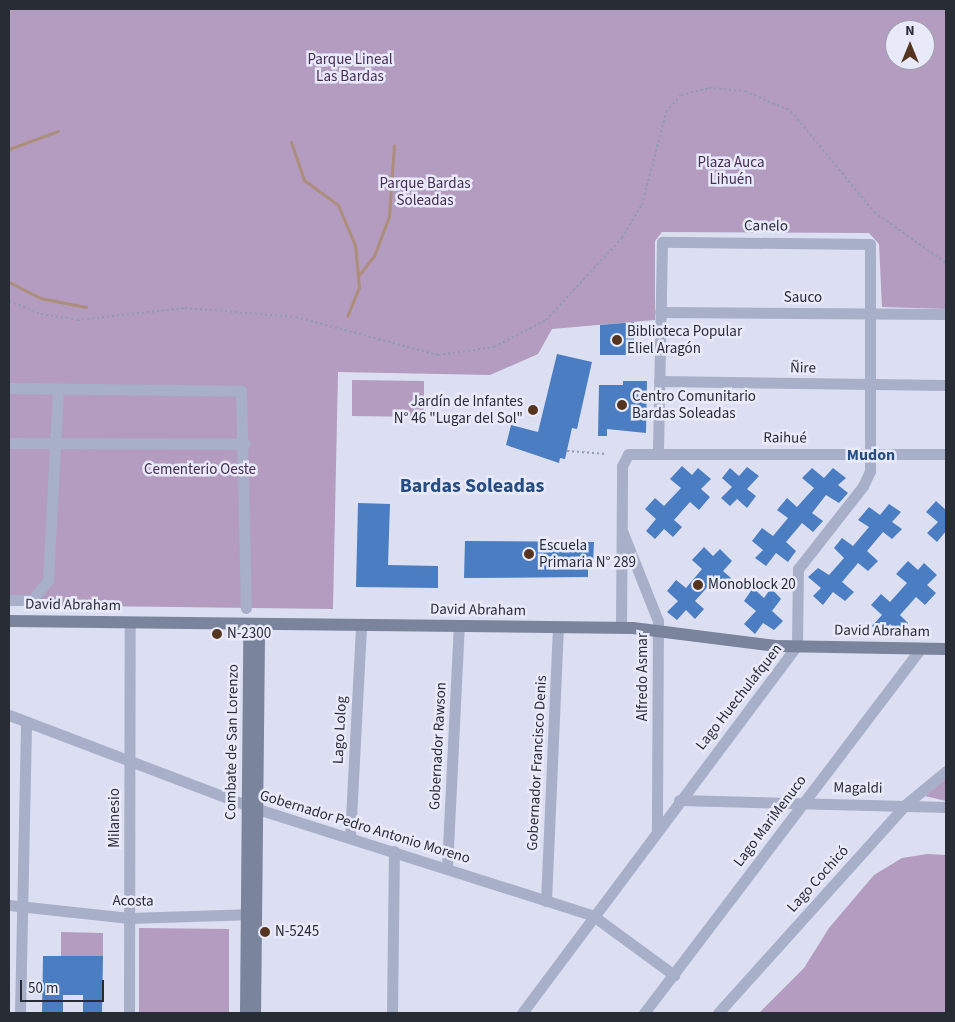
<!DOCTYPE html>
<html>
<head>
<meta charset="utf-8">
<style>
  body { margin:0 }
  #map { position:relative; width:955px; height:1022px; overflow:hidden; background:#dcdff1; font-family:"Source Sans 3",sans-serif }
  div>[style] { position:absolute }
  [style*='--x'] { left:calc(var(--x)*1px); top:calc(var(--y)*1px); width:calc(var(--w)*1px); rotate:calc(var(--a)*1deg) }
  .green>* { inset:0; background:#b39cbf }
  .stream>* { height:3px; margin:-1.5px; padding:0 1.5px; transform-origin:1.5px; border-radius:1.5px; background:#ad8e7c }
  .building>* { inset:0; background:#4a7dc1 }
  .path>* { height:2px; margin-top:-1px; transform-origin:0; background:repeating-linear-gradient(90deg,#929ab4 0 2.5px,transparent 0 5px) }
  .street>* { height:11px; margin:-5.5px; padding:0 5.5px; transform-origin:5.5px; border-radius:5.5px; background:#a8afc8 }
  .secondary>* { height:12px; margin:-6px; padding:0 6px; transform-origin:6px; border-radius:6px; background:#7a849c }
  .dots>* { width:14px; height:14px; translate:-50% -50%; box-sizing:border-box; border:2px solid #e8eaf9; border-radius:50% }
  span { translate:-50% -50%; white-space:nowrap; text-align:center; line-height:1.15; -webkit-text-stroke:5px #e8eaf9; paint-order:stroke }
  .park-label { font-size:15px; color:#472d53 }
  .street-label { font-size:15px; color:#282d35 }
  .poi-label { font-size:15px; color:#282d35 }
  .left { translate:0 -50%; text-align:left }
  .right { translate:-100% -50%; text-align:right }
  .neighbourhood-label { font-size:16px; color:#254d81; font-weight:700 }
  .district-label { font-size:20px; color:#254d81; font-weight:700 }
  .frame { position:absolute; inset:0; border:10px solid #282d35; pointer-events:none }
  .north { position:absolute; left:885px; top:20px; width:50px; height:50px; box-sizing:border-box; background:#e8eaf9; border:1px solid #9b9eab; border-radius:50%; rotate:0deg; font-size:14px; font-weight:700; line-height:20px; text-align:center; color:#282d35 }
  .north::after { content:''; display:block; margin:auto; width:18px; height:22px; background:#55351f; clip-path:polygon(50% 0,100% 100%,50% 72%,0 100%) }
  .scale { position:absolute; left:20px; top:980px; width:84px; height:22px; box-sizing:border-box; border:2px solid #282d35; border-top:0; padding-left:6px; font-size:15px; line-height:18px; white-space:nowrap; color:#282d35; -webkit-text-stroke:4px #e8eaf9; paint-order:stroke }
</style>
</head>
<body>
<div id="map">
  <div class="green">
    <i style="clip-path:polygon(evenodd,9px 9px,946px 9px,946px 309px,882px 307px,879px 244px,869px 233px,662px 232px,655px 241px,655px 320px,552px 329px,538px 354px,490px 375px,338px 372px,333px 609px,9px 605px,9px 9px,895px 30px,925px 30px,925px 60px,895px 60px,895px 30px)"></i>
    <i style="clip-path:polygon(352px 380px,424px 381px,424px 417px,352px 416px)"></i>
    <i style="clip-path:polygon(946px 779px,946px 801px,925px 796px)"></i>
    <i style="clip-path:polygon(927px 854px,946px 855px,946px 1013px,759px 1013px,804px 968px,829px 928px,874px 875px,902px 858px)"></i>
    <i style="clip-path:polygon(139px 928px,229px 929px,229px 1013px,139px 1013px)"></i>
    <i style="clip-path:polygon(61px 932px,103px 933px,103px 956px,61px 956px)"></i>
  </div>
  <div class="stream">
    <i style="--x:291;--y:142;--w:40;--a:71.1"></i>
    <i style="--x:304;--y:180;--w:42;--a:36.3"></i>
    <i style="--x:338;--y:205;--w:43;--a:67"></i>
    <i style="--x:355;--y:245;--w:42;--a:84.6"></i>
    <i style="--x:359;--y:287;--w:31;--a:112"></i>
    <i style="--x:9;--y:149;--w:52;--a:-20.2"></i>
    <i style="--x:359;--y:275;--w:24;--a:-52"></i>
    <i style="--x:374;--y:256;--w:43;--a:-69.4"></i>
    <i style="--x:389;--y:216;--w:71;--a:-86"></i>
    <i style="--x:9;--y:282;--w:35;--a:27"></i>
    <i style="--x:40;--y:298;--w:47;--a:11.1"></i>
  </div>
  <div class="building">
    <i style="clip-path:polygon(634px 322px,634px 355px,600px 355px,600px 325px)"></i>
    <i style="clip-path:polygon(557px 354px,592px 362px,577px 429px,572px 428px,565px 459px,560px 458px,559px 463px,506px 445px,511px 425px,538px 432px)"></i>
    <i style="clip-path:polygon(623px 381px,647px 381px,646px 433px,607px 429px,607px 436px,598px 436px,599px 385px,623px 385px)"></i>
    <i style="clip-path:polygon(682px 466px,692px 475px,698px 468px,711px 479px,701px 489px,710px 497px,699px 510px,690px 502px,674px 520px,682px 527px,673px 537px,664px 529px,655px 539px,646px 531px,656px 519px,645px 509px,655px 498px,664px 506px,681px 488px,670px 479px)"></i>
    <i style="clip-path:polygon(747px 467px,759px 476px,747px 489px,756px 496px,747px 508px,737px 499px,730px 506px,721px 498px,732px 487px,722px 478px,730px 468px,739px 476px)"></i>
    <i style="clip-path:polygon(812px 468px,824px 478px,833px 468px,846px 478px,838px 485px,848px 493px,839px 503px,826px 495px,812px 513px,823px 521px,813px 532px,802px 523px,786px 542px,796px 551px,788px 562px,776px 553px,766px 566px,755px 558px,763px 550px,752px 541px,762px 528px,773px 536px,788px 518px,777px 510px,787px 498px,797px 507px,814px 488px,802px 478px)"></i>
    <i style="clip-path:polygon(936px 501px,946px 510px,946px 531px,937px 542px,927px 533px,938px 522px,926px 512px)"></i>
    <i style="clip-path:polygon(358px 503px,390px 504px,388px 565px,438px 566px,438px 588px,356px 587px)"></i>
    <i style="clip-path:polygon(889px 504px,901px 512px,892px 522px,902px 529px,892px 539px,883px 532px,867px 551px,878px 561px,868px 571px,858px 563px,842px 582px,854px 592px,845px 601px,833px 592px,823px 605px,813px 596px,821px 588px,808px 577px,818px 568px,829px 575px,844px 558px,834px 548px,842px 538px,853px 546px,869px 527px,858px 520px,869px 507px,880px 515px)"></i>
    <i style="clip-path:polygon(465px 541px,594px 542px,593px 565px,588px 566px,588px 577px,464px 578px)"></i>
    <i style="clip-path:polygon(704px 547px,713px 556px,720px 549px,732px 561px,723px 571px,732px 579px,721px 591px,711px 583px,695px 601px,704px 609px,695px 619px,686px 610px,677px 620px,667px 612px,678px 601px,667px 591px,676px 580px,686px 588px,702px 569px,692px 560px)"></i>
    <i style="clip-path:polygon(908px 561px,918px 570px,924px 563px,937px 575px,927px 585px,936px 593px,925px 605px,916px 597px,900px 615px,908px 623px,899px 633px,890px 624px,881px 634px,872px 626px,882px 615px,871px 605px,881px 594px,890px 602px,907px 583px,896px 574px)"></i>
    <i style="clip-path:polygon(753px 588px,764px 598px,771px 588px,781px 599px,772px 611px,783px 621px,774px 630px,763px 623px,755px 634px,744px 624px,756px 611px,744px 601px)"></i>
    <i style="clip-path:polygon(43px 956px,103px 956px,102px 1013px,83px 1013px,83px 995px,63px 995px,63px 1013px,42px 1013px)"></i>
  </div>
  <div class="path">
    <i style="--x:9;--y:301;--w:35;--a:22"></i>
    <i style="--x:41;--y:314;--w:36;--a:9"></i>
    <i style="--x:77;--y:320;--w:109;--a:-6.3"></i>
    <i style="--x:185;--y:308;--w:111;--a:4.6"></i>
    <i style="--x:296;--y:317;--w:147;--a:15"></i>
    <i style="--x:438;--y:355;--w:57;--a:-8.1"></i>
    <i style="--x:494;--y:347;--w:59;--a:-27.4"></i>
    <i style="--x:546;--y:320;--w:112;--a:-47.2"></i>
    <i style="--x:622;--y:238;--w:39;--a:-59"></i>
    <i style="--x:642;--y:205;--w:96;--a:-75.5"></i>
    <i style="--x:666;--y:112;--w:23;--a:-49"></i>
    <i style="--x:681;--y:95;--w:29;--a:-14"></i>
    <i style="--x:709;--y:88;--w:36;--a:5"></i>
    <i style="--x:745;--y:91;--w:50;--a:23.5"></i>
    <i style="--x:791;--y:111;--w:131;--a:50.6"></i>
    <i style="--x:874;--y:212;--w:88;--a:35.3"></i>
    <i style="--x:567;--y:451;--w:40;--a:4.3"></i>
  </div>
  <div class="street">
    <i style="--x:660;--y:312;--w:286;--a:0.4"></i>
    <i style="--x:659;--y:381;--w:287;--a:0.8"></i>
    <i style="--x:9;--y:388;--w:232;--a:0.7"></i>
    <i style="--x:241;--y:391;--w:217;--a:88.7"></i>
    <i style="--x:9;--y:443;--w:236;--a:0.2"></i>
    <i style="--x:623;--y:533;--w:95;--a:68.3"></i>
    <i style="--x:658;--y:621;--w:209;--a:90.3"></i>
    <i style="--x:9;--y:600;--w:23;--a:0"></i>
    <i style="--x:32;--y:600;--w:26;--a:-51"></i>
    <i style="--x:48;--y:580;--w:191;--a:-87"></i>
    <i style="--x:621;--y:627;--w:161;--a:-89.6"></i>
    <i style="--x:622;--y:466;--w:13;--a:-63"></i>
    <i style="--x:628;--y:454;--w:318;--a:0"></i>
    <i style="--x:9;--y:715;--w:256;--a:20.8"></i>
    <i style="--x:248;--y:806;--w:361;--a:17.6"></i>
    <i style="--x:592;--y:915;--w:102;--a:36.2"></i>
    <i style="--x:679;--y:800;--w:267;--a:1.5"></i>
    <i style="--x:350;--y:837;--w:212;--a:-87"></i>
    <i style="--x:447;--y:868;--w:242;--a:-87.2"></i>
    <i style="--x:546;--y:901;--w:274;--a:-87.5"></i>
    <i style="--x:9;--y:905;--w:121;--a:6.2"></i>
    <i style="--x:129;--y:918;--w:125;--a:-1.8"></i>
    <i style="--x:20;--y:1013;--w:291;--a:-88.8"></i>
    <i style="--x:129;--y:1013;--w:391;--a:-89.9"></i>
    <i style="--x:392;--y:1013;--w:162;--a:-89.3"></i>
    <i style="--x:522;--y:1013;--w:459;--a:-53.2"></i>
    <i style="--x:797;--y:646;--w:77;--a:-89.3"></i>
    <i style="--x:798;--y:569;--w:105;--a:-51.9"></i>
    <i style="--x:863;--y:486;--w:17;--a:-65"></i>
    <i style="--x:870;--y:471;--w:227;--a:-90"></i>
    <i style="--x:870;--y:244;--w:208;--a:-179.4"></i>
    <i style="--x:662;--y:242;--w:210;--a:91.1"></i>
    <i style="--x:644;--y:1013;--w:458;--a:-52.8"></i>
    <i style="--x:718;--y:1013;--w:281;--a:-48"></i>
    <i style="--x:906;--y:804;--w:52;--a:-39.5"></i>
  </div>
  <div class="secondary">
    <i style="--x:9;--y:621;--w:624;--a:0.64"></i>
    <i style="--x:633;--y:628;--w:144;--a:7.2"></i>
    <i style="--x:776;--y:646;--w:170;--a:1"></i>
    <i style="--x:254;--y:624;--w:14;--a:69"></i>
    <i style="--x:259;--y:637;--w:376;--a:90.6"></i>
    <i style="--x:246;--y:1013;--w:376;--a:-89.5"></i>
    <i style="--x:249;--y:637;--w:14;--a:-69"></i>
  </div>
  <div class="dots">
    <i style="left:617px;top:340px;background:#55351f"></i>
    <i style="left:622px;top:405px;background:#55351f"></i>
    <i style="left:533px;top:410px;background:#55351f"></i>
    <i style="left:529px;top:554px;background:#55351f"></i>
    <i style="left:698px;top:585px;background:#55351f"></i>
    <i style="left:217px;top:634px;background:#55351f"></i>
    <i style="left:265px;top:932px;background:#55351f"></i>
  </div>
  <div class="park-label">
    <span style="left:350px;top:68px">Parque Lineal<br>Las Bardas</span>
    <span style="left:731px;top:171px">Plaza Auca<br>Lihuén</span>
    <span style="left:425px;top:192px">Parque Bardas<br>Soleadas</span>
    <span style="left:200px;top:470px">Cementerio Oeste</span>
  </div>
  <div class="street-label">
    <span style="left:766px;top:226px;rotate:1deg">Canelo</span>
    <span style="left:803px;top:298px">Sauco</span>
    <span style="left:803px;top:368px;rotate:1deg">Ñire</span>
    <span style="left:785px;top:438px;rotate:1deg">Raihué</span>
    <span style="left:73px;top:605px;rotate:1deg">David Abraham</span>
    <span style="left:478px;top:610px;rotate:1deg">David Abraham</span>
    <span style="left:882px;top:631px;rotate:1deg">David Abraham</span>
    <span style="left:643px;top:677px;rotate:-90deg">Alfredo Asmar</span>
    <span style="left:739px;top:697px;rotate:-52deg">Lago Huechulafquen</span>
    <span style="left:340px;top:730px;rotate:-87deg">Lago Lolog</span>
    <span style="left:232px;top:742px;rotate:-89deg">Combate de San Lorenzo</span>
    <span style="left:438px;top:746px;rotate:-87deg">Gobernador Rawson</span>
    <span style="left:537px;top:763px;rotate:-87deg">Gobernador Francisco Denis</span>
    <span style="left:858px;top:788px;rotate:1deg">Magaldi</span>
    <span style="left:115px;top:818px;rotate:-90deg">Milanesio</span>
    <span style="left:770px;top:821px;rotate:-53deg">Lago MariMenuco</span>
    <span style="left:365px;top:827px;rotate:17deg">Gobernador Pedro Antonio Moreno</span>
    <span style="left:818px;top:879px;rotate:-48deg">Lago Cochicó</span>
    <span style="left:133px;top:901px;rotate:1deg">Acosta</span>
  </div>
  <div class="poi-label">
    <span class="left" style="left:627px;top:340px">Biblioteca Popular<br>Eliel Aragón</span>
    <span class="left" style="left:632px;top:405px">Centro Comunitario<br>Bardas Soleadas</span>
    <span class="right" style="left:523px;top:410px">Jardín de Infantes<br>N° 46 "Lugar del Sol"</span>
    <span class="left" style="left:539px;top:554px">Escuela<br>Primaria N° 289</span>
    <span class="left" style="left:708px;top:585px">Monoblock 20</span>
    <span class="left" style="left:227px;top:634px">N-2300</span>
    <span class="left" style="left:275px;top:932px">N-5245</span>
  </div>
  <div class="neighbourhood-label">
    <span style="left:871px;top:455px">Mudon</span>
  </div>
  <div class="district-label">
    <span style="left:472px;top:486px">Bardas Soleadas</span>
  </div>
  <div class="frame"></div>
  <div class="north">N</div>
  <div class="scale">50 m</div>
</div>
</body>
</html>
